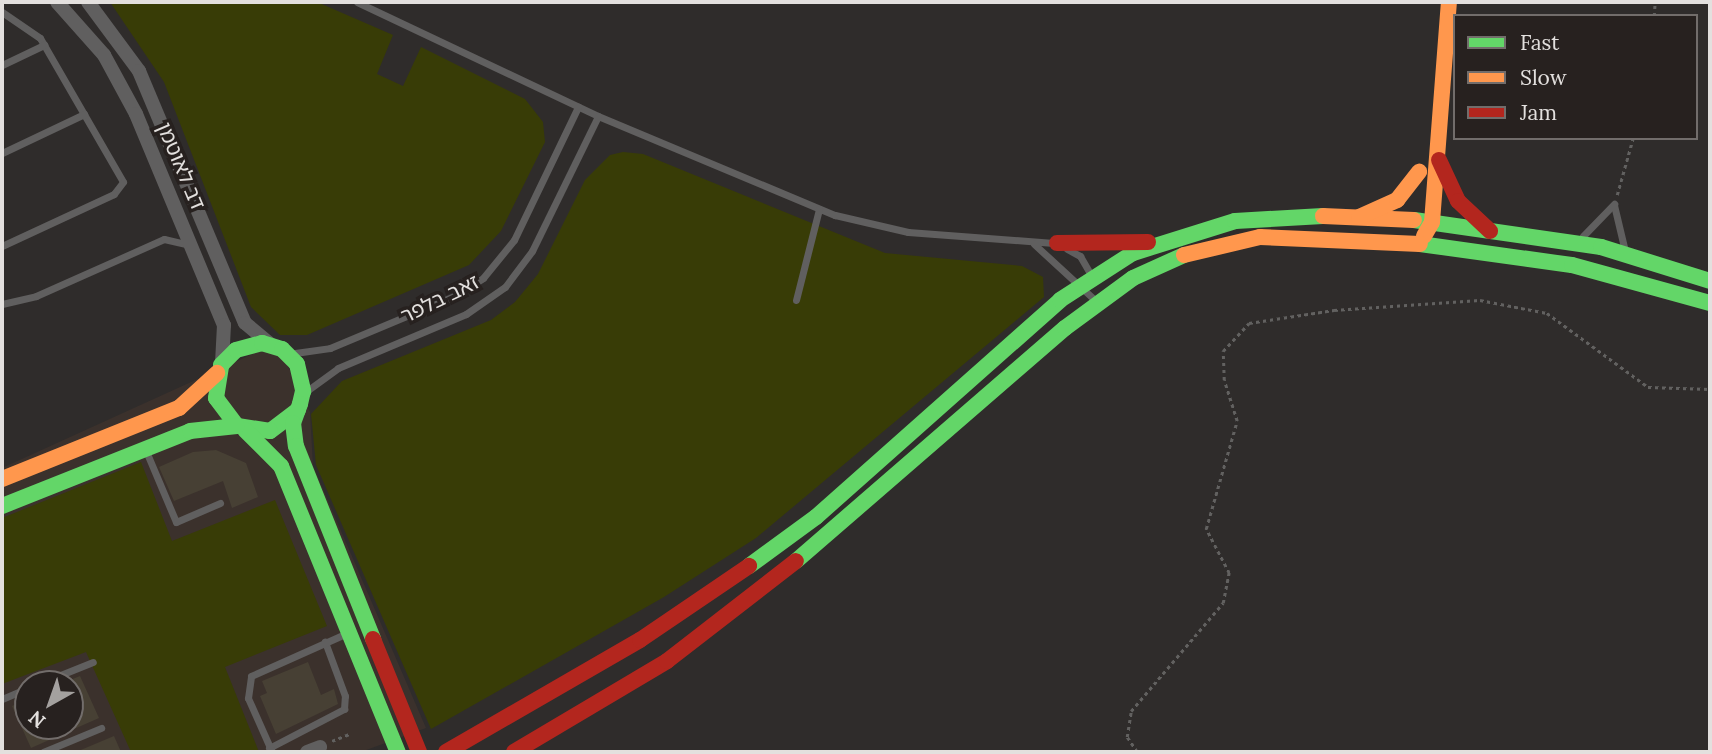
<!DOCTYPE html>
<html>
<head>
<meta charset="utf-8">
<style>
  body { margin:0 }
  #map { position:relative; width:1712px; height:754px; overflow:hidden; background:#2f2c2b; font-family:Lora,"Noto Sans Hebrew",serif }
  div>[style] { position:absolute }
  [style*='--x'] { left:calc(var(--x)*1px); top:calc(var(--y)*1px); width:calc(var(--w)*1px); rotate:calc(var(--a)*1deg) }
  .built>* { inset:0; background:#3b312c }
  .green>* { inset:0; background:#383c06 }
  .building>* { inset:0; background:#474034 }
  .path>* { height:2.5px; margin-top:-1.25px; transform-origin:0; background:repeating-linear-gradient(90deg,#626160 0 3.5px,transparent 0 7px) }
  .lane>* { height:7px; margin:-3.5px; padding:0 3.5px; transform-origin:3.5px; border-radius:3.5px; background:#605f5f }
  .street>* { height:14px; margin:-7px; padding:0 7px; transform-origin:7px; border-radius:7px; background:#605f5f }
  .fast>* { height:16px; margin:-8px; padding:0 8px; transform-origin:8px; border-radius:8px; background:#63d668 }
  .slow>* { height:16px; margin:-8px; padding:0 8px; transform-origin:8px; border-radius:8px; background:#ff974d }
  .jam>* { height:16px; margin:-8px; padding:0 8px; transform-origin:8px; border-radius:8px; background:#b3261e }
  span { translate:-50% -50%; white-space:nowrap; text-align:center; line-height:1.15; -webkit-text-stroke:7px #27211f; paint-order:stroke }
  .street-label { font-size:21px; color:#e3e0de }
  .frame { position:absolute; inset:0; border:4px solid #e3e0de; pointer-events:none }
  .legend { position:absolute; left:1453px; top:14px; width:245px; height:126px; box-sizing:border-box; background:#27211f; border:2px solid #726d6b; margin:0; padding:9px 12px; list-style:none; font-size:21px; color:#e3e0de }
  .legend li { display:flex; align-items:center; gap:14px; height:35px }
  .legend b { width:35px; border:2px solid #726d6b }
  .north { position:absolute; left:14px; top:670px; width:70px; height:70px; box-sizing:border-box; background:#27211f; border:2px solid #726d6b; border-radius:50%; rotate:220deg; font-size:19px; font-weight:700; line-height:28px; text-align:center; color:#e3e0de }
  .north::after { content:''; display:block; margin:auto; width:24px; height:32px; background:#a4a19f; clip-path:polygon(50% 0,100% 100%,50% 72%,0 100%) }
</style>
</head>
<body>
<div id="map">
  <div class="built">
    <i style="clip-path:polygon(evenodd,277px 343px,310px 412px,313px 466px,426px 728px,361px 752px,2px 752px,2px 468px,277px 343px,28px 684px,70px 684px,70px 726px,28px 726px,28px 684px)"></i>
  </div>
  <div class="green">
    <i style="clip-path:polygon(110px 2px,317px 2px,393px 35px,377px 74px,403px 86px,421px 47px,525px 99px,543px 122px,545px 142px,501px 231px,469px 265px,307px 335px,280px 335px,251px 307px,164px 82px)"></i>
    <i style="clip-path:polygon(623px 152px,643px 154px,885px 253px,1022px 266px,1043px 277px,1044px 297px,756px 538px,664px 597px,431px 729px,316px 465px,311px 414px,342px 381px,491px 320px,515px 302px,538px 274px,585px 180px,610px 155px)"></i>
    <i style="clip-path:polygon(141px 462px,172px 541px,275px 500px,327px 626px,225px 667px,259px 752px,131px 752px,86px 652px,2px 684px,2px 518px)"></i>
  </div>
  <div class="building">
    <i style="clip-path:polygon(216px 450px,246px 463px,258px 497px,232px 508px,223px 481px,174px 501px,159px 467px,193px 452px)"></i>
    <i style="clip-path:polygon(308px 662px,321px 695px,334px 689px,338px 704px,276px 734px,260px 696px,267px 693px,262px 681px)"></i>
    <i style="clip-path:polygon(80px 676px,99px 718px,31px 748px,12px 706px,28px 699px,28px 726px,70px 726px,70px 680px)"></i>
    <i style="clip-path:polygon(114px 736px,121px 752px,76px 752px)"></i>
  </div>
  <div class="path">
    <i style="--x:1654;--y:16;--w:14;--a:-86"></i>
    <i style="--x:1617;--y:195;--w:59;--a:-74.3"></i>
    <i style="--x:332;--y:741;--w:18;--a:-22"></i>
    <i style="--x:1137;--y:752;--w:18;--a:-124"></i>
    <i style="--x:1127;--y:737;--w:26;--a:-81"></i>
    <i style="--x:1131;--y:711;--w:142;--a:-49.6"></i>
    <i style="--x:1223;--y:603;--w:31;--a:-79"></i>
    <i style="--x:1229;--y:573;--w:50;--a:-117.6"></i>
    <i style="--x:1206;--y:529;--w:112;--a:-74"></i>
    <i style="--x:1237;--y:421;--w:43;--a:-107.6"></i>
    <i style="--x:1224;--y:380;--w:29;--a:-92"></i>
    <i style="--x:1223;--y:351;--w:38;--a:-47"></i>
    <i style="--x:1249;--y:323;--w:86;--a:-8.7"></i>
    <i style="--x:1334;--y:310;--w:146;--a:-3.9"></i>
    <i style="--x:1480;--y:300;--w:68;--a:11"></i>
    <i style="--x:1547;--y:313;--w:125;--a:36.2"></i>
    <i style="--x:1648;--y:387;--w:62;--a:1.8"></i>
  </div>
  <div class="lane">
    <i style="--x:357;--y:2;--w:267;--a:25.3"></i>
    <i style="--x:598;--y:116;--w:257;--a:22.7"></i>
    <i style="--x:835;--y:215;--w:75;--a:13.1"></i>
    <i style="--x:908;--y:232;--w:146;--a:4.3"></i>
    <i style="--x:2;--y:12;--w:46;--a:34.4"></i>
    <i style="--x:40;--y:38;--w:166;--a:60"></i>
    <i style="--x:123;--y:182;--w:15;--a:127"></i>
    <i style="--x:114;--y:194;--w:123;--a:155.1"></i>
    <i style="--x:2;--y:65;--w:47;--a:-25.5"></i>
    <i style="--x:2;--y:153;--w:91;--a:-25.4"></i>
    <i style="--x:1614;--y:205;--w:43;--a:76.6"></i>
    <i style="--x:1583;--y:236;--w:45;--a:-45.9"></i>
    <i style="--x:1034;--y:244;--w:86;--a:42.6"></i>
    <i style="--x:1067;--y:249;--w:15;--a:28"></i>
    <i style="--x:1080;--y:256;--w:22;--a:60"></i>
    <i style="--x:796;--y:300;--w:94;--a:-75.8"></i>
    <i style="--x:2;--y:304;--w:35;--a:-13"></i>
    <i style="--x:36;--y:296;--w:140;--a:-24"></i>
    <i style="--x:164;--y:239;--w:27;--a:13"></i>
    <i style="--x:295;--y:353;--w:35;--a:-8"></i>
    <i style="--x:330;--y:348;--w:138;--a:-22.7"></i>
    <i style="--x:457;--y:295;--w:31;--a:-33"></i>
    <i style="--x:483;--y:278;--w:49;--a:-50.8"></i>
    <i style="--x:514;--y:240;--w:148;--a:-64.3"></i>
    <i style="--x:308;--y:390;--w:37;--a:-36"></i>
    <i style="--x:338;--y:368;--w:139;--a:-22.9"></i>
    <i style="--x:466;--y:314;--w:47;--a:-34.7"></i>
    <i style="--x:505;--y:287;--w:45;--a:-53.1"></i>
    <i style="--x:532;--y:251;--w:150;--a:-63.9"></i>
    <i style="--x:146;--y:451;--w:77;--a:67.1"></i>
    <i style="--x:176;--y:522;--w:48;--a:-23.4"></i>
    <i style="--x:38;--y:684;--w:59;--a:-21.8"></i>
    <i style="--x:2;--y:699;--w:28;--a:-23"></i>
    <i style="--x:269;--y:748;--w:85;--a:-27.5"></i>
    <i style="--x:344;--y:709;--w:13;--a:-86"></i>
    <i style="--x:345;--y:696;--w:58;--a:-110.3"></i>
    <i style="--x:43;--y:752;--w:63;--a:-22.5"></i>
    <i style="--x:272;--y:752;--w:59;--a:-114"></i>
    <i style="--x:248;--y:698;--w:22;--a:-82"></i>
    <i style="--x:251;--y:676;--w:103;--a:-24.1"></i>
  </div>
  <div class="street">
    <i style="--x:57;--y:2;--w:71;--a:48.4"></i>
    <i style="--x:104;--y:55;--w:67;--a:61.5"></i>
    <i style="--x:136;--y:114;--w:229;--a:67.4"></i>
    <i style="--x:224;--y:325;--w:37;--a:93"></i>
    <i style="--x:88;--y:2;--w:86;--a:53.5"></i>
    <i style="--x:139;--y:71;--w:273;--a:67.2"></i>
    <i style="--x:245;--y:323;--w:34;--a:40"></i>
    <i style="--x:307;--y:752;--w:14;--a:-21"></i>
  </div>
  <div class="fast">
    <i style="--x:1414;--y:220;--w:189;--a:8.2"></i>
    <i style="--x:1601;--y:247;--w:114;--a:17.3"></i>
    <i style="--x:1420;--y:244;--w:153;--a:7.9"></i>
    <i style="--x:1572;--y:265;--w:143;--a:15.4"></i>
    <i style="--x:298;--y:410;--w:35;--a:143"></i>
    <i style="--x:270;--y:431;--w:33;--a:-171"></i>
    <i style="--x:237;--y:426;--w:35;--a:-127"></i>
    <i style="--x:216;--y:398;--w:33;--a:-81"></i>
    <i style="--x:221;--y:365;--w:21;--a:-45"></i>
    <i style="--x:236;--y:350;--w:27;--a:-15"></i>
    <i style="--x:262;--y:343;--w:21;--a:17"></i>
    <i style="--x:282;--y:349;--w:21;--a:45"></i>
    <i style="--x:297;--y:364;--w:28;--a:77"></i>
    <i style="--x:303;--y:391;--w:13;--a:103"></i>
    <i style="--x:300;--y:404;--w:20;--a:110"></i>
    <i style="--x:293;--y:423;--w:23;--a:83"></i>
    <i style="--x:296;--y:446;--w:208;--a:68.2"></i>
    <i style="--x:245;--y:430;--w:51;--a:45"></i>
    <i style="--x:281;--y:466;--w:309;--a:67.8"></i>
    <i style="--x:2;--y:506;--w:202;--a:-21.7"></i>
    <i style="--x:190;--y:431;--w:47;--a:-6.1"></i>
    <i style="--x:796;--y:561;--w:356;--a:-40.9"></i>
    <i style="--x:1065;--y:328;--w:84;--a:-36.3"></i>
    <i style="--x:1133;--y:278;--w:56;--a:-24.3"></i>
    <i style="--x:749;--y:566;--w:83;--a:-36.2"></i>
    <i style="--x:816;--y:517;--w:327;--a:-41.6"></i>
    <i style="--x:1060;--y:300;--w:87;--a:-32.8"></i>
    <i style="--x:1133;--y:253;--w:107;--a:-17.4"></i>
    <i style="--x:1235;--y:221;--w:88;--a:-3.3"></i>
  </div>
  <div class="slow">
    <i style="--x:1323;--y:216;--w:91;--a:2.5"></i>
    <i style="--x:1359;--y:217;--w:42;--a:-24.1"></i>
    <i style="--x:1397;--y:200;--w:36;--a:-52"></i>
    <i style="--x:1424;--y:236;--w:16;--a:-60"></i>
    <i style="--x:1432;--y:222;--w:221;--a:-85.6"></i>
    <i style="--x:1184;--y:255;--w:78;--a:-13.3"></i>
    <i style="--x:1260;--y:237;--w:160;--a:2.5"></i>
    <i style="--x:2;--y:479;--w:191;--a:-21.9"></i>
    <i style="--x:179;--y:408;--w:52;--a:-42.6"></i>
  </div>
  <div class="jam">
    <i style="--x:1439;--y:160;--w:45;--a:65.1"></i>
    <i style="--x:1458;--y:201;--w:44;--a:43.2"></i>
    <i style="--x:1057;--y:243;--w:91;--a:-0.6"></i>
    <i style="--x:373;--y:639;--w:122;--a:67.8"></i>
    <i style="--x:446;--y:752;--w:224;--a:-30"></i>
    <i style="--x:640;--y:640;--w:132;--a:-34.2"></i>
    <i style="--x:514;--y:752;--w:178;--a:-30.7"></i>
    <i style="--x:667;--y:661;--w:163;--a:-37.8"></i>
  </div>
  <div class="street-label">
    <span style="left:181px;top:166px;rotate:67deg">דב לאוטמן</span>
    <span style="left:440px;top:299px;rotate:-26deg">זאב בלפר</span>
  </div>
  <div class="frame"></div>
  <ul class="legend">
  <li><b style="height:9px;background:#63d668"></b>Fast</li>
  <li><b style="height:9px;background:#ff974d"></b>Slow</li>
  <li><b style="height:9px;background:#b3261e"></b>Jam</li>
  </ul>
  <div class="north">N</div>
</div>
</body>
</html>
